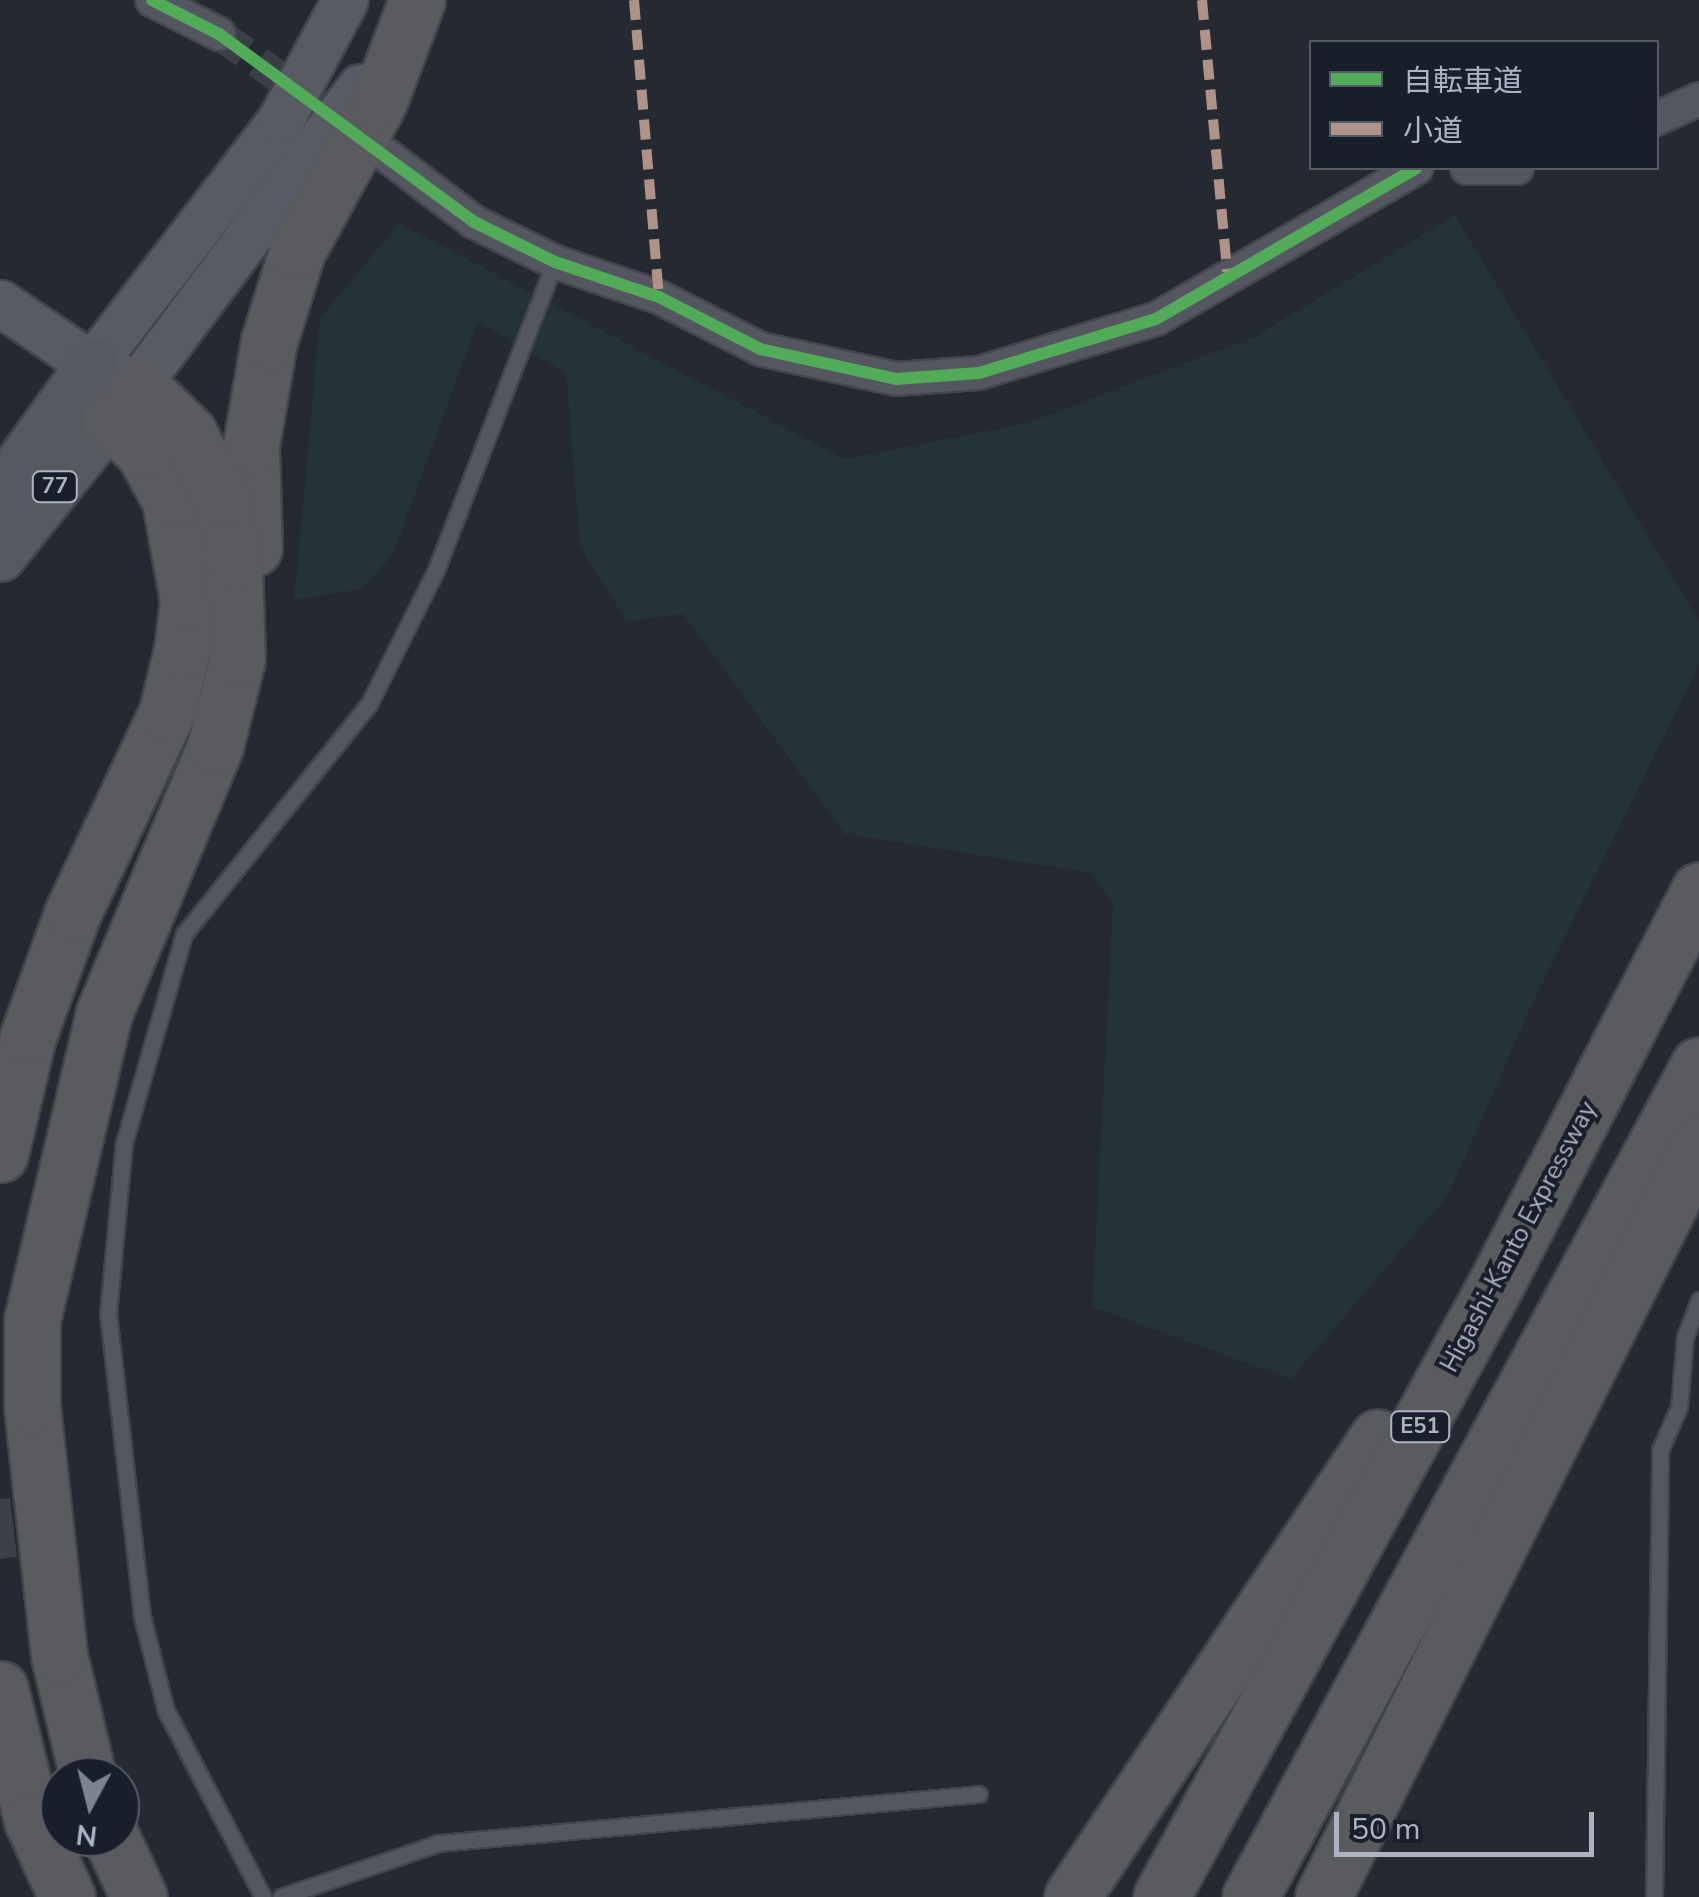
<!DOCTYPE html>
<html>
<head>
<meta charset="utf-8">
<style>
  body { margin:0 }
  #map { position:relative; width:1699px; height:1897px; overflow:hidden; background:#252931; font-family:"Nunito Sans","Noto Sans JP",sans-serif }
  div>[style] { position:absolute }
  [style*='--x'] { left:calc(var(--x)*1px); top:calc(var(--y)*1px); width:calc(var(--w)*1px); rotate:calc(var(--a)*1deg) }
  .green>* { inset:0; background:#233337 }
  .building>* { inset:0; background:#3c4048 }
  .street-tunnel>* { height:32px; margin-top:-16px; transform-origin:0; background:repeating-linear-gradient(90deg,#393e47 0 32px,transparent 0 48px) }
  .roads { filter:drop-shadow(2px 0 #42454c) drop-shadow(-2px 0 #42454c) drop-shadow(0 2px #42454c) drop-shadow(0 -2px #42454c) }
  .lane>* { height:15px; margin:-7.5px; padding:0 7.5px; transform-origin:7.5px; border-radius:7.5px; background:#54575f }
  .street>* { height:32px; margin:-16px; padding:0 16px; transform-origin:16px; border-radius:16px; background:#54575f }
  .secondary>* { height:45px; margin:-22.5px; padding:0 22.5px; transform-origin:22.5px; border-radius:22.5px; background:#585b64 }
  .primary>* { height:50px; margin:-25px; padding:0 25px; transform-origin:25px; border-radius:25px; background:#575961 }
  .highway>* { height:55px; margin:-27.5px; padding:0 27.5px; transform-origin:27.5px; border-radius:27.5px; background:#595b5f }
  .quiet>* { height:10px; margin-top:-5px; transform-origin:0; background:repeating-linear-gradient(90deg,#af9288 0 20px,transparent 0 30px) }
  .cycleway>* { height:12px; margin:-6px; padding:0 6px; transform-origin:6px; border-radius:6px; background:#51ab58 }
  span { translate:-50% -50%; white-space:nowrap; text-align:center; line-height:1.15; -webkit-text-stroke:8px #191e2b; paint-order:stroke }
  .shield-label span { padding:2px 8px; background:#191e2b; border:2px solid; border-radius:8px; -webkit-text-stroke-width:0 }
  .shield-label { font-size:22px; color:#adb3c3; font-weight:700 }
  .street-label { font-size:25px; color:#adb3c3 }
  .legend { position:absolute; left:1309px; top:40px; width:350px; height:130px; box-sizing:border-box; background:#191e2b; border:2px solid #545a68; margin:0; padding:12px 18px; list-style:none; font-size:30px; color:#adb3c3 }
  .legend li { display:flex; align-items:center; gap:20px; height:50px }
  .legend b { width:50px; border:2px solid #545a68 }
  .north { position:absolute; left:40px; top:1757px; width:100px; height:100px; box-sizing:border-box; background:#191e2b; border:2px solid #545a68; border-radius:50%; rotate:187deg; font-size:28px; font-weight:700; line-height:40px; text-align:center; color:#adb3c3 }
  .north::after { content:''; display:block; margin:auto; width:35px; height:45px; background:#7d8390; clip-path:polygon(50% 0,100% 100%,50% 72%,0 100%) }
  .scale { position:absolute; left:1334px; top:1812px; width:260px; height:45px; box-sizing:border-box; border:5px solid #adb3c3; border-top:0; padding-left:12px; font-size:30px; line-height:35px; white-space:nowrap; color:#adb3c3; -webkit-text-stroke:8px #191e2b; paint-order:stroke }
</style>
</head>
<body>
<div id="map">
  <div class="green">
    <i style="clip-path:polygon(1455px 215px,1699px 621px,1699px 665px,1531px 1006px,1449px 1194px,1291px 1379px,1092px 1307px,1113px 904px,1091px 873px,845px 834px,683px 614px,627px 622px,580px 547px,566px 373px,478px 322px,393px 554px,362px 589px,294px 600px,320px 318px,399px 223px,845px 459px,1027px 423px,1256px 336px)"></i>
  </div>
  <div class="building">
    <i style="clip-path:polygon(10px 1498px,17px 1557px,0 1559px,0 1499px)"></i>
  </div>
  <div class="street-tunnel">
    <i style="--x:219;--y:34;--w:166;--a:35.7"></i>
  </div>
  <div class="roads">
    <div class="lane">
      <i style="--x:263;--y:1897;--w:210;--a:-117.5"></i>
      <i style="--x:166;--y:1711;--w:98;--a:-104.2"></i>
      <i style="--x:142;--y:1616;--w:304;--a:-96.4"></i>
      <i style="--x:108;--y:1314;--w:172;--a:-84.7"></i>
      <i style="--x:124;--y:1143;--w:217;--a:-74"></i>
      <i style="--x:184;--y:934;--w:295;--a:-51.2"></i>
      <i style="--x:369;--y:704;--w:150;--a:-63.4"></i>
      <i style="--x:436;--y:570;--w:330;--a:-68.9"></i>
      <i style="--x:281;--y:1897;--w:167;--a:-18.9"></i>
      <i style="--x:439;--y:1843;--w:542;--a:-5.18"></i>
      <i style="--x:1654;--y:1897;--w:447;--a:-89.2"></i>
      <i style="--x:1660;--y:1450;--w:47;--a:-66.2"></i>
      <i style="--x:1679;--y:1407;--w:70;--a:-85.1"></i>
      <i style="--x:1685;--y:1337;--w:40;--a:-69"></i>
    </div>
    <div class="street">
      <i style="--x:152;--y:0;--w:75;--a:26.9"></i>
      <i style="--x:1656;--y:119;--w:47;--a:-24.9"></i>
      <i style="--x:386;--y:155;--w:111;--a:37.3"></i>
      <i style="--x:474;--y:222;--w:90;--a:26.3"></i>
      <i style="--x:555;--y:262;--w:110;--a:18.6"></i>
      <i style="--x:659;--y:297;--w:114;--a:27.2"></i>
      <i style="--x:760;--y:349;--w:139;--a:12.4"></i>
      <i style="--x:896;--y:379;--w:83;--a:-4.1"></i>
      <i style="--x:979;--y:373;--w:185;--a:-17"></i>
      <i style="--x:1156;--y:319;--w:301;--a:-30.1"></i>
      <i style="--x:1467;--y:168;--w:50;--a:0"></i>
    </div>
    <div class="secondary">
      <i style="--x:0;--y:303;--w:111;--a:34"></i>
      <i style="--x:92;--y:365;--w:50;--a:22.4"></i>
      <i style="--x:138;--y:384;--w:371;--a:-53.2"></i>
      <i style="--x:92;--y:365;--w:308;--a:-52.4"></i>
      <i style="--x:280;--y:121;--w:137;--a:-61.8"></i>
    </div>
    <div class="primary">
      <i style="--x:0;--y:493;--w:158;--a:-54.3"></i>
      <i style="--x:0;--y:556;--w:216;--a:-51.2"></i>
    </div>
    <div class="highway">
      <i style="--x:254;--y:548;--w:103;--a:-91.7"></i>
      <i style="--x:251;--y:445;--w:106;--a:-80.2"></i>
      <i style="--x:269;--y:341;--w:94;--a:-72.7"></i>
      <i style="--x:297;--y:251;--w:171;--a:-61.3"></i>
      <i style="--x:379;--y:101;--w:108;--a:-69.4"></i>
      <i style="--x:0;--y:1154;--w:121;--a:-76.7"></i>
      <i style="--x:28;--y:1036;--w:132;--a:-70.1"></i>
      <i style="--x:73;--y:912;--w:221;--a:-64.8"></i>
      <i style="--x:167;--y:712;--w:64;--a:-76.4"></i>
      <i style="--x:182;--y:650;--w:49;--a:-83"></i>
      <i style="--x:188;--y:601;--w:103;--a:-100.1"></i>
      <i style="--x:170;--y:500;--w:55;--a:-118.4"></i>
      <i style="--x:144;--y:452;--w:47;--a:-135.9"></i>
      <i style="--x:0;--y:1689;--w:135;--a:76.3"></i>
      <i style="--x:32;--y:1820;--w:85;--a:65.6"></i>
      <i style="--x:88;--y:1777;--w:125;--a:-103.4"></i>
      <i style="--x:59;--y:1655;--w:249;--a:-96.2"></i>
      <i style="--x:32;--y:1407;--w:87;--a:-90"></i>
      <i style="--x:32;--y:1320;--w:315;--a:-76.8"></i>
      <i style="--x:104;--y:1013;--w:289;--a:-67.4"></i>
      <i style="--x:215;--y:746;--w:90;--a:-75.8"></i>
      <i style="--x:237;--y:659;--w:97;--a:-91.8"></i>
      <i style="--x:234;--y:562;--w:63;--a:-101"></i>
      <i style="--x:222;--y:500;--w:74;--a:-116.6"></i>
      <i style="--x:189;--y:434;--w:71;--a:-135.6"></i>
      <i style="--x:111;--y:1837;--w:66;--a:65"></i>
      <i style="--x:1072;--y:1897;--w:552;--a:-56.37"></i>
      <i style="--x:1161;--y:1897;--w:699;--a:-61.34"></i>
      <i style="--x:1496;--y:1284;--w:443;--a:-62.7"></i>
      <i style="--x:1250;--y:1897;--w:945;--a:-61.65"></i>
      <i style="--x:1323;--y:1897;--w:841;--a:-63.43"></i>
    </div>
  </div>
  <div class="quiet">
    <i style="--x:634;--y:0;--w:298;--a:85.2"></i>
    <i style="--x:1202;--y:0;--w:273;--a:84.7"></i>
  </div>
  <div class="cycleway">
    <i style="--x:152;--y:0;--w:75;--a:26.9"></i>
    <i style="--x:219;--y:34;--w:317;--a:36.4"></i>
    <i style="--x:474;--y:222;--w:90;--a:26.3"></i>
    <i style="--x:555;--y:262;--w:110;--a:18.6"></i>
    <i style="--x:659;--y:297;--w:114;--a:27.2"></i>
    <i style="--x:760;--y:349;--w:139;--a:12.4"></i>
    <i style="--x:896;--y:379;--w:83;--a:-4.1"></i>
    <i style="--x:979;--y:373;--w:185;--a:-17"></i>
    <i style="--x:1156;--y:319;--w:301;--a:-30.1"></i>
  </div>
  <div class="shield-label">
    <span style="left:55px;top:487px">77</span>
    <span style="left:1420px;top:1427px">E51</span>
  </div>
  <div class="street-label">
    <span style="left:1519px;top:1237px;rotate:-62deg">Higashi-Kanto Expressway</span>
  </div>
  <ul class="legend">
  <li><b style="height:12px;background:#51ab58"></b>自転車道</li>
  <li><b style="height:12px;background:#af9288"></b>小道</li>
  </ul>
  <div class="north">N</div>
  <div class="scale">50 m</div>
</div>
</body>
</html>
